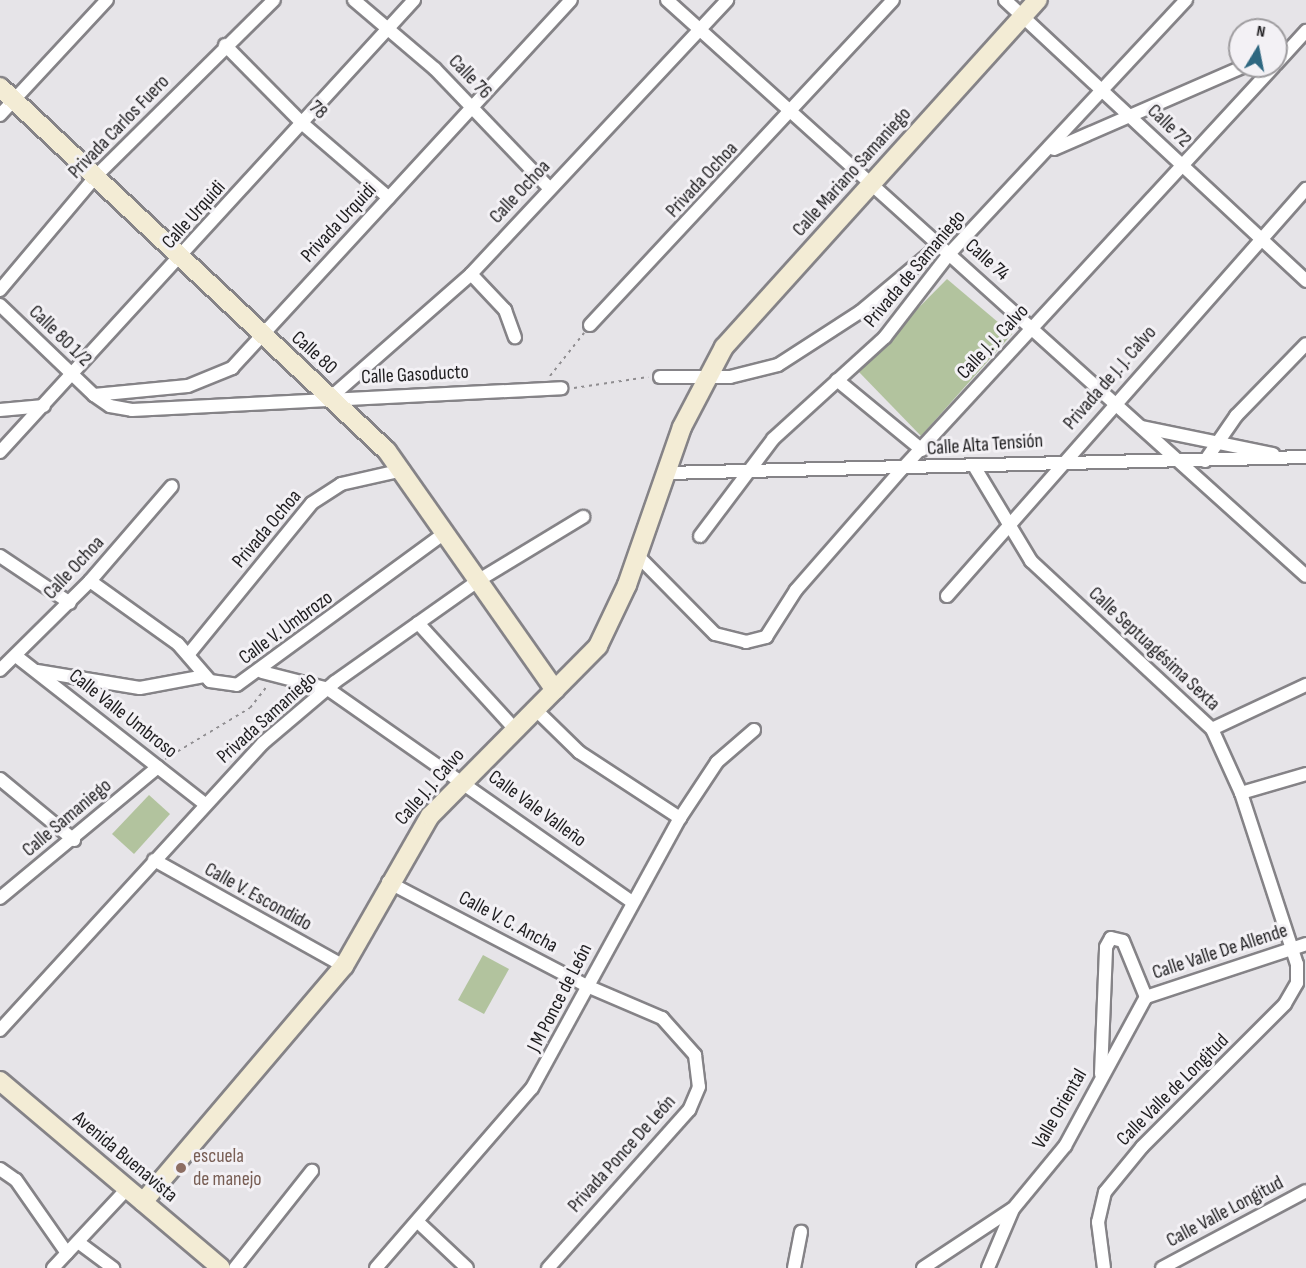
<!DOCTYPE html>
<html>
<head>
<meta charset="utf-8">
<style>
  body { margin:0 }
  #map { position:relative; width:1306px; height:1268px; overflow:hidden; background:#e6e4e8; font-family:"Sofia Sans Condensed",sans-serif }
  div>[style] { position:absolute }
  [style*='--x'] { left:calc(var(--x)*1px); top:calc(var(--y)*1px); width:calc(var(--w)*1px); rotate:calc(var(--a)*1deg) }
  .green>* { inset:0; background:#b2c39e }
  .path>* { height:2px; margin-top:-1px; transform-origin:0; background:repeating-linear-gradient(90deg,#8f8d90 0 3px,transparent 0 7.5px) }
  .roads { filter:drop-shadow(2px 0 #858387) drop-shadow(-2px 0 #858387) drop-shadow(0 2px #858387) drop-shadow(0 -2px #858387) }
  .street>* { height:12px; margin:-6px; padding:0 6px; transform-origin:6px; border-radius:6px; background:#fff }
  .secondary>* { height:18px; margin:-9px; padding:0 9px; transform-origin:9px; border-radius:9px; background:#f3ecd5 }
  .dots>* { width:16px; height:16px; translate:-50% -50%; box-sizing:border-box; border:3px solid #f3f1f5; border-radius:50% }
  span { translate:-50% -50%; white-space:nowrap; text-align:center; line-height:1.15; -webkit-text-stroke:6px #f3f1f5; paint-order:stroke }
  .street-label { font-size:20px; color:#1e1d1f }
  .education-label { font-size:20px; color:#785e54 }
  .left { translate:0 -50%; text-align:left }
  .north { position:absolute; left:1228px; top:18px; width:60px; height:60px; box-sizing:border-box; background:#f3f1f5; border:2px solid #9e9c9f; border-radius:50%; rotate:10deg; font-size:16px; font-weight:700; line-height:24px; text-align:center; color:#1e1d1f }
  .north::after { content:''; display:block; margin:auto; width:21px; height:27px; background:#2e6780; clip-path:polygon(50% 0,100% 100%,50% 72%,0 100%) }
</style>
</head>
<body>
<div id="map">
  <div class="green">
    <i style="clip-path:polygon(947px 279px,1012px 334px,921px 436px,857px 370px)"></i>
    <i style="clip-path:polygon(149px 795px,170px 814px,134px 854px,112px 834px)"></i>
    <i style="clip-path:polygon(483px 955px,509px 969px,484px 1014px,458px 1000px)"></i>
  </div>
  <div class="path">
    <i style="--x:550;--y:376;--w:55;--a:-51.7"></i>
    <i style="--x:574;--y:388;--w:75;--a:-8.5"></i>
    <i style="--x:165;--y:759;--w:99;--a:-31"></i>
    <i style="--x:250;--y:708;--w:29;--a:-52"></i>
  </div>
  <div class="roads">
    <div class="street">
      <i style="--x:354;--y:0;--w:106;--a:40.4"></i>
      <i style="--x:435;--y:69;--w:166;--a:46.2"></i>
      <i style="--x:667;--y:0;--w:860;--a:42.03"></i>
      <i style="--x:1005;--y:0;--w:412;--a:43"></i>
      <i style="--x:225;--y:45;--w:111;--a:45.4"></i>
      <i style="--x:303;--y:124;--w:113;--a:40.7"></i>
      <i style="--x:1276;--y:64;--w:45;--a:-47.7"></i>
      <i style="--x:0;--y:115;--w:157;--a:-47.1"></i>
      <i style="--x:1054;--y:149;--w:208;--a:-23.5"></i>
      <i style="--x:471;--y:274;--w:50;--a:46.6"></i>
      <i style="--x:505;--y:310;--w:29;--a:70"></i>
      <i style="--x:0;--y:290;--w:149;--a:-49.9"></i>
      <i style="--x:96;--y:176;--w:250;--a:-44.7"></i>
      <i style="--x:0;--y:305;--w:130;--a:43.8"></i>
      <i style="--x:94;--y:395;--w:19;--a:35"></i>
      <i style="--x:110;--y:406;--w:22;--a:10"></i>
      <i style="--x:132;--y:410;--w:430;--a:-2.9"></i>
      <i style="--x:590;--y:325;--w:444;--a:-47"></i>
      <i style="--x:660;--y:377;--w:70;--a:0"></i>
      <i style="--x:730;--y:377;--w:49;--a:-14"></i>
      <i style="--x:778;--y:365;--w:98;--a:-32.9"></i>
      <i style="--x:860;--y:312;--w:104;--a:-39.9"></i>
      <i style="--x:837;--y:380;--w:110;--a:39.5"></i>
      <i style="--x:94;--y:395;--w:94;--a:-5.5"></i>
      <i style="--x:188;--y:386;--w:48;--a:-22.2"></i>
      <i style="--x:232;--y:368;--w:500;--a:-47.35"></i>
      <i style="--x:330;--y:398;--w:188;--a:-41.3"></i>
      <i style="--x:471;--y:274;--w:375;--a:-46.9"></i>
      <i style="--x:0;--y:410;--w:44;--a:-5.2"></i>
      <i style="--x:1141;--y:427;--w:135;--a:11.6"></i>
      <i style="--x:0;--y:452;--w:613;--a:-47.51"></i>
      <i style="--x:1205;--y:461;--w:55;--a:-55.4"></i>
      <i style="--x:1236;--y:416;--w:100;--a:-45.8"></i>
      <i style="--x:974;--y:466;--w:111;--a:59"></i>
      <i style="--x:1031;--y:561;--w:247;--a:42.9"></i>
      <i style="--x:1212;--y:729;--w:70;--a:65.6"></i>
      <i style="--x:1241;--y:793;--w:180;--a:71.9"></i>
      <i style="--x:1297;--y:964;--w:19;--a:90"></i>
      <i style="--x:1297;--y:983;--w:24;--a:120"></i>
      <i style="--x:1285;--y:1004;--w:202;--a:135"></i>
      <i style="--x:1142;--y:1147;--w:58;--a:129.4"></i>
      <i style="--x:1105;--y:1192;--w:31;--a:103"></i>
      <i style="--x:1098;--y:1222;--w:46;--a:82.6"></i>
      <i style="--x:666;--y:473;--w:640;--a:-1.43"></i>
      <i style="--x:700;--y:536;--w:121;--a:-53"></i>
      <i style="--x:773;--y:439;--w:151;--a:-42.3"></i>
      <i style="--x:885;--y:337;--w:106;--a:-52.3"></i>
      <i style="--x:950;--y:253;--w:346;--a:-47"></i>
      <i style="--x:637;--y:555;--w:111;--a:45.4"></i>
      <i style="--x:715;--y:634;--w:32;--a:14"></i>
      <i style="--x:746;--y:642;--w:21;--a:-14"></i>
      <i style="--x:766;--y:637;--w:56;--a:-57.4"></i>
      <i style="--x:796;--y:590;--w:161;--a:-48.8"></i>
      <i style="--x:902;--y:469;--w:548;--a:-47.29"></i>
      <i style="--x:0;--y:556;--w:84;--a:33.9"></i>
      <i style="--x:90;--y:581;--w:108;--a:35.6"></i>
      <i style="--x:178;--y:644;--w:49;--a:49.1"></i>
      <i style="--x:210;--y:681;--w:27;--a:8"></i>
      <i style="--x:237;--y:685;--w:259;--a:-36.2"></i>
      <i style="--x:947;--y:596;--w:543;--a:-48.59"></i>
      <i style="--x:418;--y:623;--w:142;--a:47.6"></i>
      <i style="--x:188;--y:655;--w:196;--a:-50.8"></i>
      <i style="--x:312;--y:503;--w:35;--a:-33"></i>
      <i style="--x:341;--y:484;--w:64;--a:-12.7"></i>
      <i style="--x:16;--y:656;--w:240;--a:38.1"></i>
      <i style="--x:0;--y:670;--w:127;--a:-44.7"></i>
      <i style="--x:90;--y:581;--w:125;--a:-49.2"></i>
      <i style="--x:37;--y:671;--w:104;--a:9.4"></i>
      <i style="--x:140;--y:688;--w:65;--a:-10.6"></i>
      <i style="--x:262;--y:672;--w:68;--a:14.4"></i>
      <i style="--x:328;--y:689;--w:371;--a:35"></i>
      <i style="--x:535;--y:709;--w:62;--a:44.3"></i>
      <i style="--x:579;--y:752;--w:121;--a:33.2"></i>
      <i style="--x:1212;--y:729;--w:104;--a:-25.1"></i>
      <i style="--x:0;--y:779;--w:96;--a:39.5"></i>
      <i style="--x:1241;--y:793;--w:68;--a:-16.3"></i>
      <i style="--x:154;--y:860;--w:218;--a:29.2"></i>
      <i style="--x:388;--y:882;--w:225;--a:27.6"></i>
      <i style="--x:587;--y:986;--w:82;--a:23.1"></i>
      <i style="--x:662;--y:1018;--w:50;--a:48.3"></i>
      <i style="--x:695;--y:1055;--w:32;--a:83"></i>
      <i style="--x:699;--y:1087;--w:25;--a:113"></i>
      <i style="--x:689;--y:1110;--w:212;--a:131.7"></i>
      <i style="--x:0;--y:898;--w:205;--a:-39.7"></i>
      <i style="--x:1146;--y:997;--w:169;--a:-18.3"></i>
      <i style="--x:0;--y:1030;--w:389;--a:-47.5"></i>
      <i style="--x:263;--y:743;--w:94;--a:-40.3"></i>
      <i style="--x:335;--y:682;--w:176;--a:-35.3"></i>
      <i style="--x:479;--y:580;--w:122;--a:-31.2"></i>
      <i style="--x:1101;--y:1074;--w:127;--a:-87.7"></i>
      <i style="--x:1106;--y:947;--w:10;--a:-61"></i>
      <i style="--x:1111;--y:938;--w:12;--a:14"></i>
      <i style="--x:1123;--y:941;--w:61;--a:67.7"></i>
      <i style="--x:0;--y:1169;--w:19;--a:35"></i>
      <i style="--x:16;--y:1180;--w:89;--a:55.1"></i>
      <i style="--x:418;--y:1222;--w:67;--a:43.2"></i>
      <i style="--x:78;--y:1242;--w:44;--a:36.6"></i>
      <i style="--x:53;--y:1268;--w:108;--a:-46.9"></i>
      <i style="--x:235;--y:1268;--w:124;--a:-51.6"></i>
      <i style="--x:376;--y:1268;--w:238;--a:-49.1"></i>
      <i style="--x:532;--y:1088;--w:308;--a:-61.3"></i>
      <i style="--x:680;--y:818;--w:67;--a:-56.5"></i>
      <i style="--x:717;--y:762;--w:49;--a:-40.9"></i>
      <i style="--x:794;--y:1268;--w:37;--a:-79"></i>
      <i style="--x:923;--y:1268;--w:107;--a:-33.5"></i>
      <i style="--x:988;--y:1268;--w:64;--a:-67"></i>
      <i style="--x:1013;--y:1209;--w:82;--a:-50.5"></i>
      <i style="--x:1065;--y:1146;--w:170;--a:-61.5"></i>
      <i style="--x:1162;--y:1268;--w:163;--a:-28.1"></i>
    </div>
    <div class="secondary">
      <i style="--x:0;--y:87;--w:531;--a:43.25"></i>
      <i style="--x:387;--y:451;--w:292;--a:54.9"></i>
      <i style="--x:0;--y:1081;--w:289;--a:40.2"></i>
      <i style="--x:143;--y:1202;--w:310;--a:-49.6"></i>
      <i style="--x:344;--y:966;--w:173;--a:-60.2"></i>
      <i style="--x:430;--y:816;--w:239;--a:-45.3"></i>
      <i style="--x:598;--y:646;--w:68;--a:-64.6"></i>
      <i style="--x:627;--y:585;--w:167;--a:-70.8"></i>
      <i style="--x:682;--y:427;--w:90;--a:-62.3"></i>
      <i style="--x:724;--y:347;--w:468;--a:-47.9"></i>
    </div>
  </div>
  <div class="dots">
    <i style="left:181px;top:1168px;background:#8d6e63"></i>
  </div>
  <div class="street-label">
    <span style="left:470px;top:77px;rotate:46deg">Calle 76</span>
    <span style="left:318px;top:110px;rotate:43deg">78</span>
    <span style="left:1169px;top:126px;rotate:44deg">Calle 72</span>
    <span style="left:119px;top:127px;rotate:-46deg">Privada Carlos Fuero</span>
    <span style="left:852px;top:172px;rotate:-48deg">Calle Mariano Samaniego</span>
    <span style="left:702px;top:180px;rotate:-47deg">Privada Ochoa</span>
    <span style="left:520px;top:192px;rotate:-47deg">Calle Ochoa</span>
    <span style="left:194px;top:215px;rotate:-48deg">Calle Urquidi</span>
    <span style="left:339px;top:223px;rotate:-47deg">Privada Urquidi</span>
    <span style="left:987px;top:260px;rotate:42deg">Calle 74</span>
    <span style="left:915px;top:269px;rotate:-50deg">Privada de Samaniego</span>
    <span style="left:60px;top:336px;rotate:44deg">Calle 80 1/2</span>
    <span style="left:993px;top:342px;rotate:-47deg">Calle J. J. Calvo</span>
    <span style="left:314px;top:353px;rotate:42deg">Calle 80</span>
    <span style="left:415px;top:375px;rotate:-3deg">Calle Gasoducto</span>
    <span style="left:1110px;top:378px;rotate:-49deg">Privada de J. J. Calvo</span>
    <span style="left:985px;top:445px;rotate:-4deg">Calle Alta Tensión</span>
    <span style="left:267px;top:529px;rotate:-50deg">Privada Ochoa</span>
    <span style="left:74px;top:568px;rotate:-47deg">Calle Ochoa</span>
    <span style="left:286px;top:628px;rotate:-36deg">Calle V. Umbrozo</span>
    <span style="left:1154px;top:649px;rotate:43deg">Calle Septuagésima Sexta</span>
    <span style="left:123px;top:714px;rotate:38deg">Calle Valle Umbroso</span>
    <span style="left:267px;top:718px;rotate:-42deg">Privada Samaniego</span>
    <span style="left:430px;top:787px;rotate:-49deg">Calle J. J. Calvo</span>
    <span style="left:537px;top:809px;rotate:36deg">Calle Vale Valleño</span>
    <span style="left:67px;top:818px;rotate:-40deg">Calle Samaniego</span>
    <span style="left:258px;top:897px;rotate:29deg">Calle V. Escondido</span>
    <span style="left:508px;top:922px;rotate:28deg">Calle V. C. Ancha</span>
    <span style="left:1220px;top:952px;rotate:-18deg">Calle Valle De Allende</span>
    <span style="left:560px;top:998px;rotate:-63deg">J M Ponce de León</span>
    <span style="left:1173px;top:1090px;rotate:-45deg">Calle Valle de Longitud</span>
    <span style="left:1060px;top:1109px;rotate:-60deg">Valle Oriental</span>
    <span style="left:622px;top:1154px;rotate:-48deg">Privada Ponce De León</span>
    <span style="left:125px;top:1157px;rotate:40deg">Avenida Buenavista</span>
    <span style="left:1225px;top:1212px;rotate:-28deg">Calle Valle Longitud</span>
  </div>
  <div class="education-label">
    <span class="left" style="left:193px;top:1168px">escuela<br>de manejo</span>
  </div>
  <div class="north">N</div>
</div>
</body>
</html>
